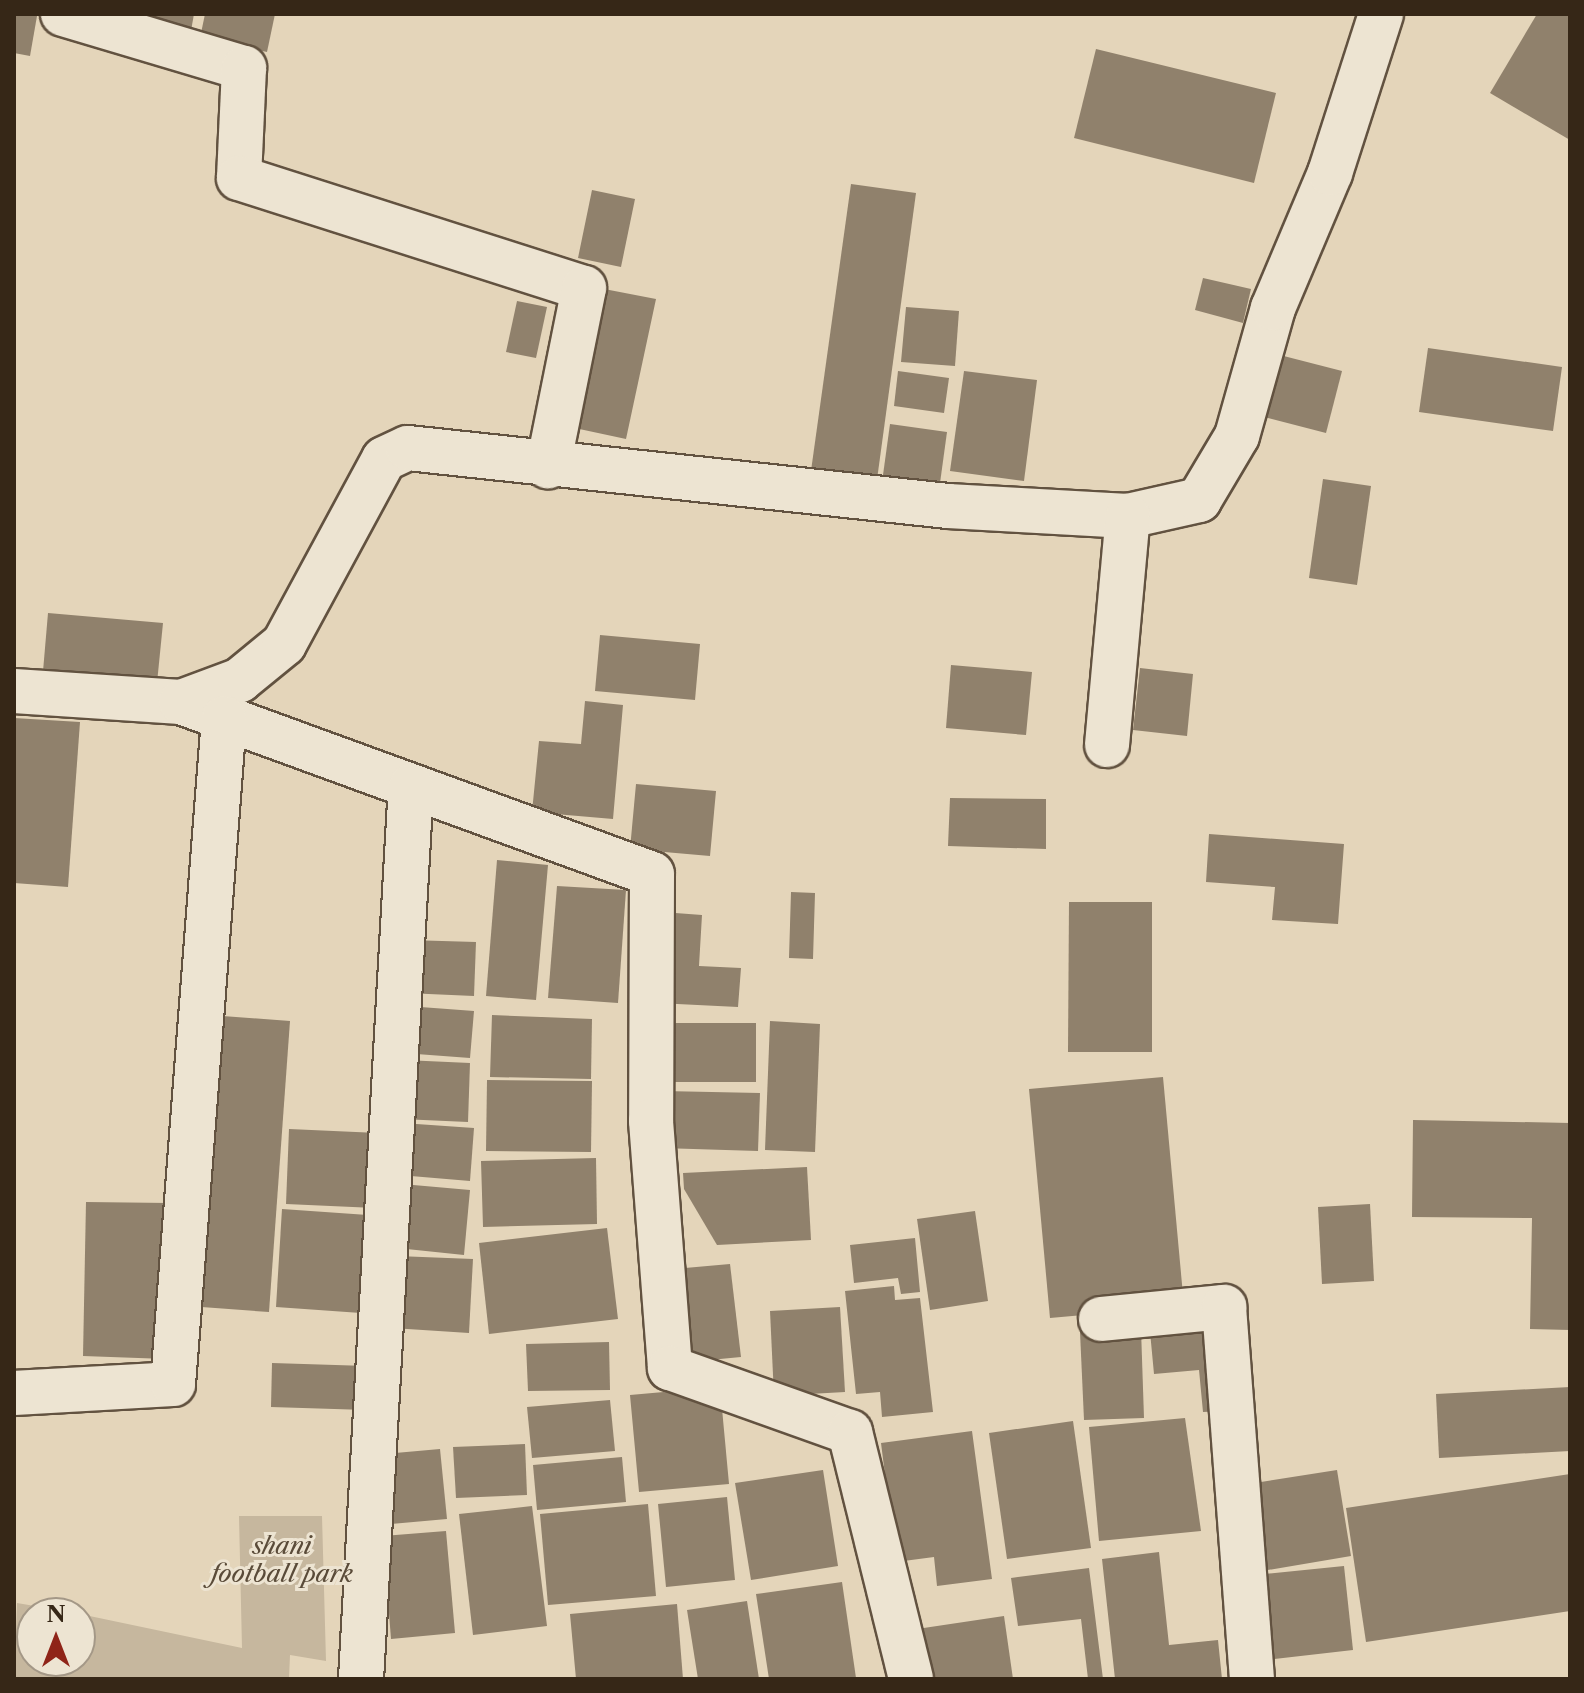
<!DOCTYPE html>
<html>
<head>
<meta charset="utf-8">
<style>
  body { margin:0 }
  #map { position:relative; width:1584px; height:1693px; overflow:hidden; background:#e4d5ba; font-family:"Libre Caslon Text",serif }
  div>[style] { position:absolute }
  [style*='--x'] { left:calc(var(--x)*1px); top:calc(var(--y)*1px); width:calc(var(--w)*1px); rotate:calc(var(--a)*1deg) }
  .green>* { inset:0; background:#c6b79e }
  .building>* { inset:0; background:#90816c }
  .roads { filter:drop-shadow(2px 0 #625240) drop-shadow(-2px 0 #625240) drop-shadow(0 2px #625240) drop-shadow(0 -2px #625240) }
  .minor>* { height:44px; margin:-22px; padding:0 22px; transform-origin:22px; border-radius:22px; background:#ede4d2 }
  span { translate:-50% -50%; white-space:nowrap; text-align:center; line-height:1.15; -webkit-text-stroke:6px #ede4d2; paint-order:stroke }
  .park-label { font-size:24px; color:#5a4b39; font-style:italic }
  .frame { position:absolute; inset:0; border:16px solid #362717; pointer-events:none }
  .north { position:absolute; left:16px; top:1597px; width:80px; height:80px; box-sizing:border-box; background:#ede4d2; border:2px solid #a49887; border-radius:50%; rotate:0deg; font-size:22px; font-weight:700; line-height:32px; text-align:center; color:#362717 }
  .north::after { content:''; display:block; margin:auto; width:28px; height:36px; background:#8f2418; clip-path:polygon(50% 0,100% 100%,50% 72%,0 100%) }
</style>
</head>
<body>
<div id="map">
  <div class="green">
    <i style="clip-path:polygon(239px 1516px,322px 1516px,326px 1661px,290px 1655px,289px 1679px,14px 1679px,17px 1603px,76px 1613px,32px 1613px,32px 1661px,80px 1661px,80px 1614px,242px 1648px)"></i>
  </div>
  <div class="building">
    <i style="clip-path:polygon(14px 14px,37px 16px,30px 56px,14px 53px)"></i>
    <i style="clip-path:polygon(137px 14px,194px 14px,189px 42px)"></i>
    <i style="clip-path:polygon(205px 14px,275px 14px,267px 52px,200px 38px)"></i>
    <i style="clip-path:polygon(1537px 14px,1570px 14px,1570px 140px,1490px 93px)"></i>
    <i style="clip-path:polygon(1096px 49px,1276px 93px,1254px 183px,1074px 138px)"></i>
    <i style="clip-path:polygon(851px 184px,916px 193px,876px 487px,810px 478px)"></i>
    <i style="clip-path:polygon(592px 190px,635px 199px,621px 267px,578px 258px)"></i>
    <i style="clip-path:polygon(1203px 278px,1251px 289px,1243px 323px,1195px 310px)"></i>
    <i style="clip-path:polygon(599px 288px,656px 299px,626px 439px,570px 427px)"></i>
    <i style="clip-path:polygon(517px 301px,547px 307px,536px 358px,506px 352px)"></i>
    <i style="clip-path:polygon(906px 307px,959px 311px,955px 366px,901px 362px)"></i>
    <i style="clip-path:polygon(1428px 348px,1562px 367px,1553px 431px,1419px 412px)"></i>
    <i style="clip-path:polygon(1272px 353px,1342px 371px,1326px 433px,1256px 415px)"></i>
    <i style="clip-path:polygon(898px 371px,949px 378px,944px 413px,894px 406px)"></i>
    <i style="clip-path:polygon(964px 371px,1037px 380px,1024px 481px,950px 471px)"></i>
    <i style="clip-path:polygon(890px 424px,947px 432px,940px 483px,883px 475px)"></i>
    <i style="clip-path:polygon(1323px 479px,1371px 486px,1357px 585px,1309px 578px)"></i>
    <i style="clip-path:polygon(48px 613px,163px 623px,156px 693px,42px 683px)"></i>
    <i style="clip-path:polygon(600px 635px,700px 644px,695px 700px,595px 691px)"></i>
    <i style="clip-path:polygon(951px 665px,1032px 672px,1026px 735px,946px 728px)"></i>
    <i style="clip-path:polygon(1140px 668px,1193px 674px,1187px 736px,1133px 730px)"></i>
    <i style="clip-path:polygon(585px 701px,623px 705px,613px 819px,532px 812px,539px 741px,581px 744px)"></i>
    <i style="clip-path:polygon(14px 718px,80px 722px,68px 887px,14px 883px)"></i>
    <i style="clip-path:polygon(636px 784px,716px 791px,710px 856px,630px 849px)"></i>
    <i style="clip-path:polygon(950px 798px,1046px 799px,1046px 849px,948px 846px)"></i>
    <i style="clip-path:polygon(1209px 834px,1344px 844px,1338px 924px,1272px 920px,1275px 887px,1206px 882px)"></i>
    <i style="clip-path:polygon(497px 860px,548px 865px,536px 1000px,486px 996px)"></i>
    <i style="clip-path:polygon(557px 886px,626px 890px,618px 1003px,548px 998px)"></i>
    <i style="clip-path:polygon(791px 892px,815px 893px,813px 959px,789px 958px)"></i>
    <i style="clip-path:polygon(1069px 902px,1152px 902px,1152px 1052px,1068px 1052px)"></i>
    <i style="clip-path:polygon(662px 912px,702px 915px,699px 966px,741px 968px,738px 1007px,657px 1003px)"></i>
    <i style="clip-path:polygon(408px 940px,476px 942px,474px 996px,406px 993px)"></i>
    <i style="clip-path:polygon(407px 1006px,474px 1011px,470px 1058px,403px 1053px)"></i>
    <i style="clip-path:polygon(209px 1015px,290px 1021px,269px 1312px,188px 1306px)"></i>
    <i style="clip-path:polygon(492px 1015px,592px 1019px,591px 1079px,490px 1077px)"></i>
    <i style="clip-path:polygon(770px 1021px,820px 1024px,815px 1152px,765px 1150px)"></i>
    <i style="clip-path:polygon(657px 1023px,756px 1023px,756px 1082px,657px 1082px)"></i>
    <i style="clip-path:polygon(404px 1060px,470px 1063px,468px 1122px,401px 1119px)"></i>
    <i style="clip-path:polygon(1163px 1077px,1184px 1306px,1050px 1318px,1029px 1089px)"></i>
    <i style="clip-path:polygon(487px 1080px,592px 1081px,591px 1152px,486px 1151px)"></i>
    <i style="clip-path:polygon(663px 1091px,760px 1093px,758px 1151px,661px 1148px)"></i>
    <i style="clip-path:polygon(1413px 1120px,1570px 1123px,1570px 1330px,1530px 1329px,1532px 1218px,1412px 1217px)"></i>
    <i style="clip-path:polygon(402px 1123px,474px 1128px,470px 1181px,399px 1175px)"></i>
    <i style="clip-path:polygon(289px 1129px,378px 1133px,375px 1208px,286px 1204px)"></i>
    <i style="clip-path:polygon(596px 1158px,597px 1224px,483px 1227px,481px 1161px)"></i>
    <i style="clip-path:polygon(807px 1167px,811px 1240px,717px 1245px,684px 1189px,683px 1173px)"></i>
    <i style="clip-path:polygon(402px 1184px,470px 1190px,464px 1255px,397px 1248px)"></i>
    <i style="clip-path:polygon(86px 1202px,169px 1203px,166px 1359px,83px 1356px)"></i>
    <i style="clip-path:polygon(1370px 1204px,1374px 1281px,1322px 1284px,1318px 1207px)"></i>
    <i style="clip-path:polygon(282px 1209px,382px 1216px,375px 1314px,276px 1307px)"></i>
    <i style="clip-path:polygon(975px 1211px,988px 1301px,930px 1310px,917px 1219px)"></i>
    <i style="clip-path:polygon(607px 1228px,618px 1319px,489px 1334px,479px 1243px)"></i>
    <i style="clip-path:polygon(915px 1238px,920px 1292px,901px 1294px,898px 1278px,854px 1283px,850px 1245px)"></i>
    <i style="clip-path:polygon(397px 1256px,473px 1259px,469px 1333px,392px 1328px)"></i>
    <i style="clip-path:polygon(730px 1264px,741px 1357px,678px 1363px,685px 1268px)"></i>
    <i style="clip-path:polygon(894px 1286px,895px 1300px,920px 1298px,933px 1412px,882px 1417px,880px 1392px,856px 1394px,845px 1291px)"></i>
    <i style="clip-path:polygon(840px 1307px,845px 1392px,774px 1396px,770px 1311px)"></i>
    <i style="clip-path:polygon(1216px 1315px,1224px 1411px,1203px 1412px,1199px 1370px,1154px 1374px,1149px 1321px)"></i>
    <i style="clip-path:polygon(1141px 1329px,1144px 1418px,1084px 1420px,1080px 1332px)"></i>
    <i style="clip-path:polygon(609px 1342px,610px 1390px,528px 1391px,526px 1344px)"></i>
    <i style="clip-path:polygon(272px 1363px,367px 1366px,366px 1410px,271px 1407px)"></i>
    <i style="clip-path:polygon(720px 1387px,729px 1484px,639px 1492px,630px 1395px)"></i>
    <i style="clip-path:polygon(1570px 1387px,1570px 1451px,1439px 1458px,1436px 1394px)"></i>
    <i style="clip-path:polygon(610px 1400px,615px 1451px,532px 1458px,527px 1407px)"></i>
    <i style="clip-path:polygon(1185px 1418px,1201px 1531px,1099px 1541px,1089px 1427px)"></i>
    <i style="clip-path:polygon(1073px 1421px,1091px 1548px,1007px 1559px,989px 1433px)"></i>
    <i style="clip-path:polygon(972px 1431px,992px 1579px,937px 1586px,934px 1557px,896px 1562px,881px 1443px)"></i>
    <i style="clip-path:polygon(525px 1444px,527px 1495px,456px 1498px,453px 1447px)"></i>
    <i style="clip-path:polygon(440px 1449px,447px 1519px,391px 1524px,384px 1454px)"></i>
    <i style="clip-path:polygon(622px 1457px,626px 1502px,537px 1510px,533px 1465px)"></i>
    <i style="clip-path:polygon(823px 1470px,838px 1566px,751px 1580px,735px 1483px)"></i>
    <i style="clip-path:polygon(1337px 1470px,1351px 1556px,1256px 1572px,1242px 1485px)"></i>
    <i style="clip-path:polygon(1570px 1474px,1570px 1611px,1366px 1642px,1346px 1508px)"></i>
    <i style="clip-path:polygon(727px 1497px,735px 1580px,666px 1587px,658px 1504px)"></i>
    <i style="clip-path:polygon(648px 1504px,656px 1596px,548px 1605px,540px 1514px)"></i>
    <i style="clip-path:polygon(532px 1506px,547px 1626px,473px 1635px,459px 1514px)"></i>
    <i style="clip-path:polygon(446px 1531px,455px 1633px,391px 1639px,383px 1536px)"></i>
    <i style="clip-path:polygon(1159px 1552px,1169px 1645px,1218px 1640px,1222px 1679px,1115px 1679px,1102px 1559px)"></i>
    <i style="clip-path:polygon(1344px 1566px,1353px 1650px,1265px 1660px,1254px 1575px)"></i>
    <i style="clip-path:polygon(1089px 1568px,1103px 1679px,1088px 1679px,1081px 1619px,1018px 1626px,1011px 1578px)"></i>
    <i style="clip-path:polygon(842px 1582px,856px 1678px,769px 1679px,756px 1594px)"></i>
    <i style="clip-path:polygon(747px 1601px,759px 1679px,698px 1679px,687px 1610px)"></i>
    <i style="clip-path:polygon(677px 1604px,683px 1679px,576px 1679px,570px 1614px)"></i>
    <i style="clip-path:polygon(1004px 1616px,1013px 1679px,925px 1679px,917px 1629px)"></i>
  </div>
  <div class="roads">
    <div class="minor">
      <i style="--x:63;--y:14;--w:189;--a:16.6"></i>
      <i style="--x:244;--y:68;--w:110;--a:92.6"></i>
      <i style="--x:239;--y:178;--w:362;--a:17.7"></i>
      <i style="--x:584;--y:288;--w:182;--a:101.4"></i>
      <i style="--x:14;--y:691;--w:167;--a:3.8"></i>
      <i style="--x:181;--y:702;--w:63;--a:-20.4"></i>
      <i style="--x:240;--y:680;--w:57;--a:-39.3"></i>
      <i style="--x:284;--y:644;--w:210;--a:-61.6"></i>
      <i style="--x:384;--y:459;--w:26;--a:-25"></i>
      <i style="--x:408;--y:448;--w:543;--a:6.13"></i>
      <i style="--x:948;--y:506;--w:180;--a:3.2"></i>
      <i style="--x:1128;--y:516;--w:73;--a:-12.7"></i>
      <i style="--x:1199;--y:500;--w:74;--a:-59.3"></i>
      <i style="--x:1237;--y:436;--w:133;--a:-74.3"></i>
      <i style="--x:1273;--y:308;--w:147;--a:-67.1"></i>
      <i style="--x:1330;--y:173;--w:167;--a:-72.2"></i>
      <i style="--x:181;--y:702;--w:501;--a:20.06"></i>
      <i style="--x:652;--y:874;--w:247;--a:90.2"></i>
      <i style="--x:651;--y:1121;--w:248;--a:85.6"></i>
      <i style="--x:670;--y:1368;--w:191;--a:19.6"></i>
      <i style="--x:850;--y:1432;--w:254;--a:76.1"></i>
      <i style="--x:1107;--y:745;--w:230;--a:-84.8"></i>
      <i style="--x:1101;--y:1319;--w:124;--a:-5.6"></i>
      <i style="--x:1224;--y:1307;--w:373;--a:85.7"></i>
      <i style="--x:14;--y:1393;--w:159;--a:-3.2"></i>
      <i style="--x:173;--y:1384;--w:668;--a:-85.62"></i>
      <i style="--x:361;--y:1679;--w:894;--a:-86.8"></i>
    </div>
  </div>
  <div class="park-label">
    <span style="left:282px;top:1560px">shani<br>football park</span>
  </div>
  <div class="frame"></div>
  <div class="north">N</div>
</div>
</body>
</html>
